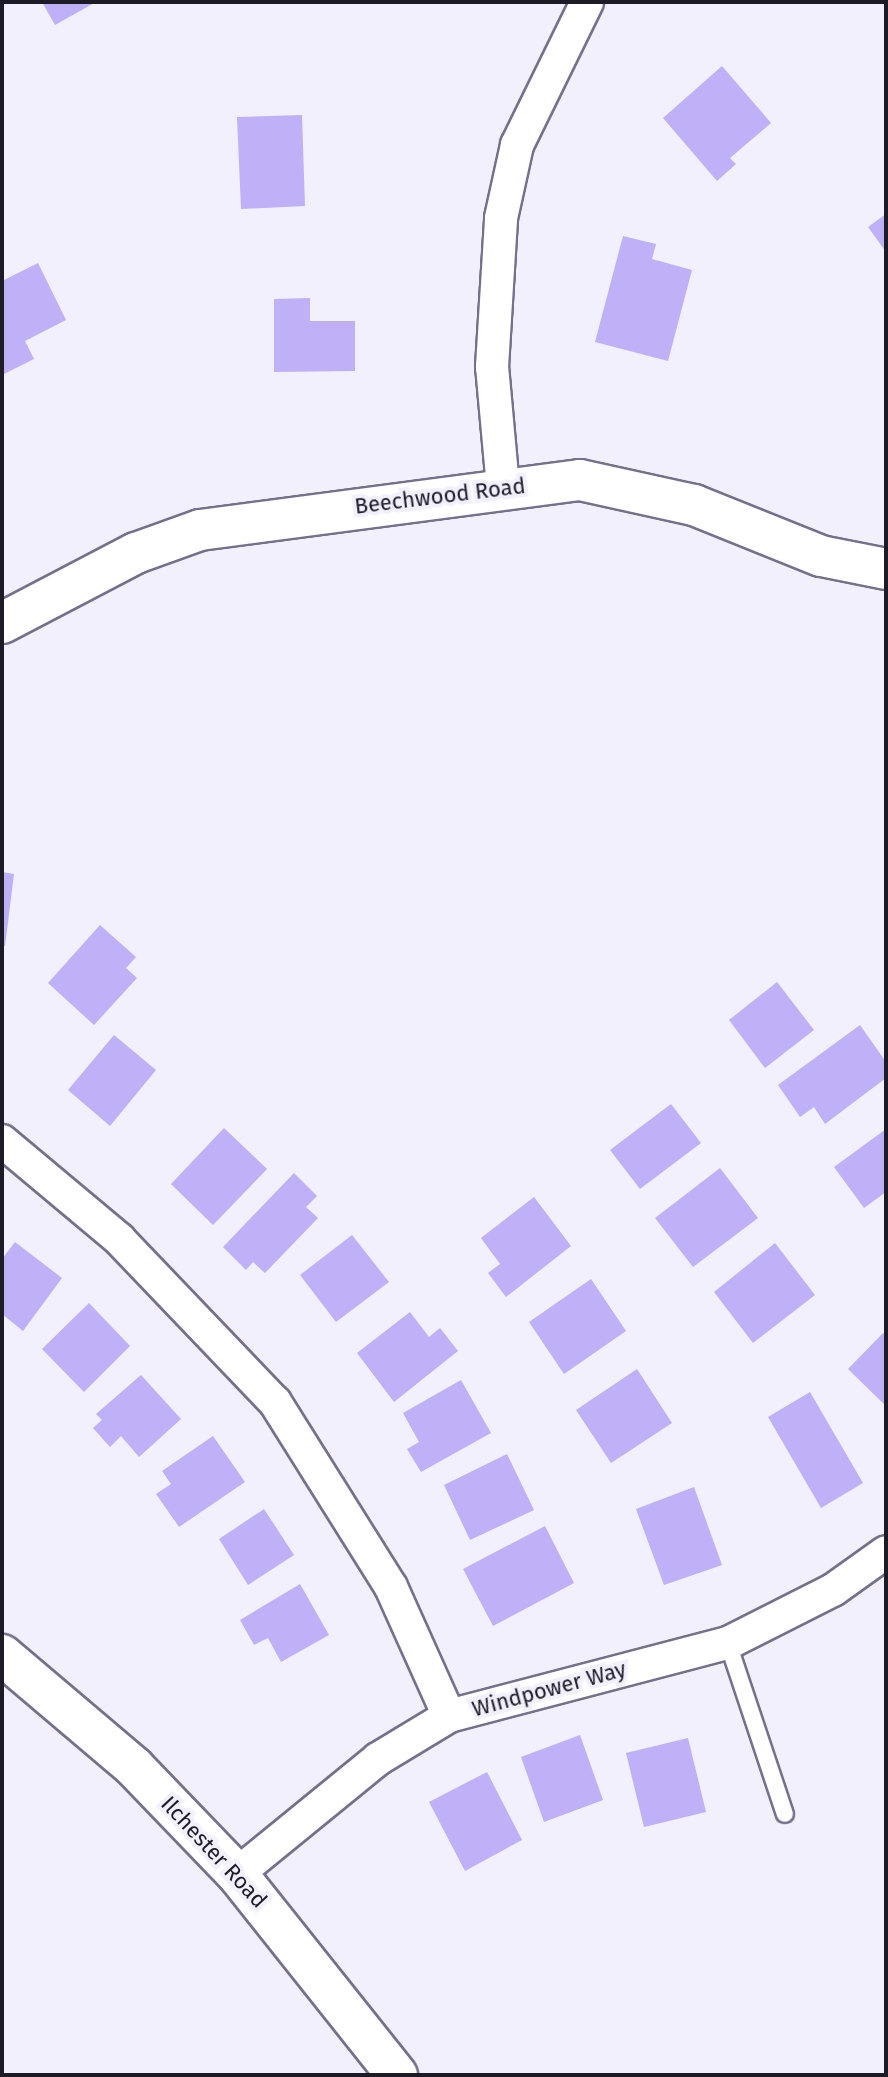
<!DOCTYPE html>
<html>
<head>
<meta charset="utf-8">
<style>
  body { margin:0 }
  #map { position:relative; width:888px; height:2077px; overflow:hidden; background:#f2f0fc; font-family:"Fira Sans",sans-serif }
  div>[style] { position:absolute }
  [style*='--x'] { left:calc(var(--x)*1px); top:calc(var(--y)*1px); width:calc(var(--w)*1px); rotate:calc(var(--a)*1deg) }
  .building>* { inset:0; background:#bfb0f7 }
  .roads { filter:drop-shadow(2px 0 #75708b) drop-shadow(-2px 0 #75708b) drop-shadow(0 2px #75708b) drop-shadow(0 -2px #75708b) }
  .service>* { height:16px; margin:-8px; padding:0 8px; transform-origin:8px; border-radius:8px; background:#fff }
  .minor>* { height:32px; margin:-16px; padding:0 16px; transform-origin:16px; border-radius:16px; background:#fff }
  .tertiary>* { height:40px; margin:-20px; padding:0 20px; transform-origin:20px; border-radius:20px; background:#fff }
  span { translate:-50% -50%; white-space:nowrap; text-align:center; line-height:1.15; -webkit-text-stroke:8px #f2f0fc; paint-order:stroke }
  .street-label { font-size:22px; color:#1d1b26 }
  .frame { position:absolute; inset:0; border:4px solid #1d1b26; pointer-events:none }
</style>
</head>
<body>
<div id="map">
  <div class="building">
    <i style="clip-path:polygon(42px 2px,96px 2px,55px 25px)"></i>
    <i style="clip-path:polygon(722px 66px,771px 123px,730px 158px,736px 164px,717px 181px,663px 118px)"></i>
    <i style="clip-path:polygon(302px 115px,305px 206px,241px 209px,237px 117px)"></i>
    <i style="clip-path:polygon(886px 214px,886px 252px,868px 227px)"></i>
    <i style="clip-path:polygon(623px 236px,656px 244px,652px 259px,692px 270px,668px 361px,595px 342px)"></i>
    <i style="clip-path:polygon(38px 263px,66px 320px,25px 341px,34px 359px,2px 375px,2px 281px)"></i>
    <i style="clip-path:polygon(310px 298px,310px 321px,355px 321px,355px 371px,274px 372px,274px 299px)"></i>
    <i style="clip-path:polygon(2px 872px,14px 874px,5px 946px,2px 946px)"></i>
    <i style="clip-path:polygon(100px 925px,136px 957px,126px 968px,137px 978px,94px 1025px,48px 983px)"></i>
    <i style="clip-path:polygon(777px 982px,814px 1030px,765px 1068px,729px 1020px)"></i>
    <i style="clip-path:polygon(860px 1025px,886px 1062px,886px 1078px,825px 1124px,814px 1107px,800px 1117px,778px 1085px)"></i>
    <i style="clip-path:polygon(114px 1035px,156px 1070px,110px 1126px,68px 1090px)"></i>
    <i style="clip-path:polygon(671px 1104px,701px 1143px,640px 1189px,610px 1150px)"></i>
    <i style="clip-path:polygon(224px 1128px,267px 1169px,213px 1225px,171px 1184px)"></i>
    <i style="clip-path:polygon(886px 1129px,886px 1192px,864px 1208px,834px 1167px)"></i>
    <i style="clip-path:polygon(720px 1168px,758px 1218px,693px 1267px,655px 1218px)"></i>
    <i style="clip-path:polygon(294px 1173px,317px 1196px,306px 1207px,318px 1218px,265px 1273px,253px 1262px,246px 1270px,223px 1247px)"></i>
    <i style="clip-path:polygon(534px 1197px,571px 1246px,506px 1297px,488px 1273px,500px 1264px,481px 1238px)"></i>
    <i style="clip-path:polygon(352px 1235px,389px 1282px,336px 1322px,300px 1275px)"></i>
    <i style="clip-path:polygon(15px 1242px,62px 1278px,23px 1331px,2px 1314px,2px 1259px)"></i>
    <i style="clip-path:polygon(775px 1243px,815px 1295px,753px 1343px,714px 1292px)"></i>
    <i style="clip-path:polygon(591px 1279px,626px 1331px,564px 1374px,529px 1322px)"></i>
    <i style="clip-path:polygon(89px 1303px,130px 1346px,84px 1392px,42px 1349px)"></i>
    <i style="clip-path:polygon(410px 1312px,429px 1337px,440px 1328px,458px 1351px,394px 1402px,357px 1353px)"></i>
    <i style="clip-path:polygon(883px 1333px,886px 1336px,886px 1406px,848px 1369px)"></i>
    <i style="clip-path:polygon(637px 1369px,672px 1423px,611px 1463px,576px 1410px)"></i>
    <i style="clip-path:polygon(141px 1375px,181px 1419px,139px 1457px,121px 1436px,110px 1447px,93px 1428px,102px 1420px,96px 1414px)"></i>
    <i style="clip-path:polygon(461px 1380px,491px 1433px,421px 1472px,407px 1449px,419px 1442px,403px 1413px)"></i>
    <i style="clip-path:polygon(810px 1392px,863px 1483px,821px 1508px,768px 1417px)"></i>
    <i style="clip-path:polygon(213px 1436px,245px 1482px,179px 1527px,156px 1494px,171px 1484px,162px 1471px)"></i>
    <i style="clip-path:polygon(507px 1454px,534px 1510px,470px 1540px,444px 1485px)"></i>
    <i style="clip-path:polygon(694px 1487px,722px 1565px,664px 1585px,636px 1509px)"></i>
    <i style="clip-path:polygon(264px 1509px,294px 1555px,248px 1585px,219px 1539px)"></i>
    <i style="clip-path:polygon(545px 1526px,574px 1583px,493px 1626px,463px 1569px)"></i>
    <i style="clip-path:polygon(300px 1584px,329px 1635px,281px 1662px,268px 1638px,254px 1645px,240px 1620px)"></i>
    <i style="clip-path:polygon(580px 1735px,603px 1800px,544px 1822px,521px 1757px)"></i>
    <i style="clip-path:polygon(688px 1738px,706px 1812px,644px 1827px,626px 1753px)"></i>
    <i style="clip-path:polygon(487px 1772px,522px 1840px,465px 1871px,429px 1802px)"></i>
  </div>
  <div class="roads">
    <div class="service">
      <i style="--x:728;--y:1643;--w:180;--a:71.6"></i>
    </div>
    <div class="minor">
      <i style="--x:503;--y:487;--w:121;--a:-95.2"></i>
      <i style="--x:492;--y:367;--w:149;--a:-86.5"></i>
      <i style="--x:501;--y:218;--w:75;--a:-77.6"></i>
      <i style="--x:517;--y:145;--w:159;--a:-63.9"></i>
      <i style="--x:2;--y:1141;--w:153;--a:39.9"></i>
      <i style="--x:119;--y:1239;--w:226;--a:46.3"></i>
      <i style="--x:275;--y:1402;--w:218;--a:57.9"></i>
      <i style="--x:391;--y:1587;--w:141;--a:65.8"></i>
      <i style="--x:237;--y:1874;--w:182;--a:-39.2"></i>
      <i style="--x:378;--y:1759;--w:83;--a:-31.2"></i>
      <i style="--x:449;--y:1716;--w:288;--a:-14.7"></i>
      <i style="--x:728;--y:1643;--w:118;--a:-26.8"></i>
      <i style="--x:833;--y:1590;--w:65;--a:-35.6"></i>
    </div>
    <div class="tertiary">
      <i style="--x:2;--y:623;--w:151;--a:-27.6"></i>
      <i style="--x:136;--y:553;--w:68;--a:-19.8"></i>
      <i style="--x:200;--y:530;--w:383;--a:-7.5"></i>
      <i style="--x:580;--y:480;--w:117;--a:12.4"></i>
      <i style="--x:694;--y:505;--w:137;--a:21.9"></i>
      <i style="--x:821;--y:556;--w:66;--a:11.3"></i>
      <i style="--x:2;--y:1655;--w:173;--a:40.3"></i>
      <i style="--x:134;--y:1767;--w:149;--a:46.1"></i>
      <i style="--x:237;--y:1874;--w:257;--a:51.5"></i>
    </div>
  </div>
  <div class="street-label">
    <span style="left:440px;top:496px;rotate:-7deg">Beechwood Road</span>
    <span style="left:549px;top:1689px;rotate:-15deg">Windpower Way</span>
    <span style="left:214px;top:1852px;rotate:47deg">Ilchester Road</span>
  </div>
  <div class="frame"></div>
</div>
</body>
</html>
